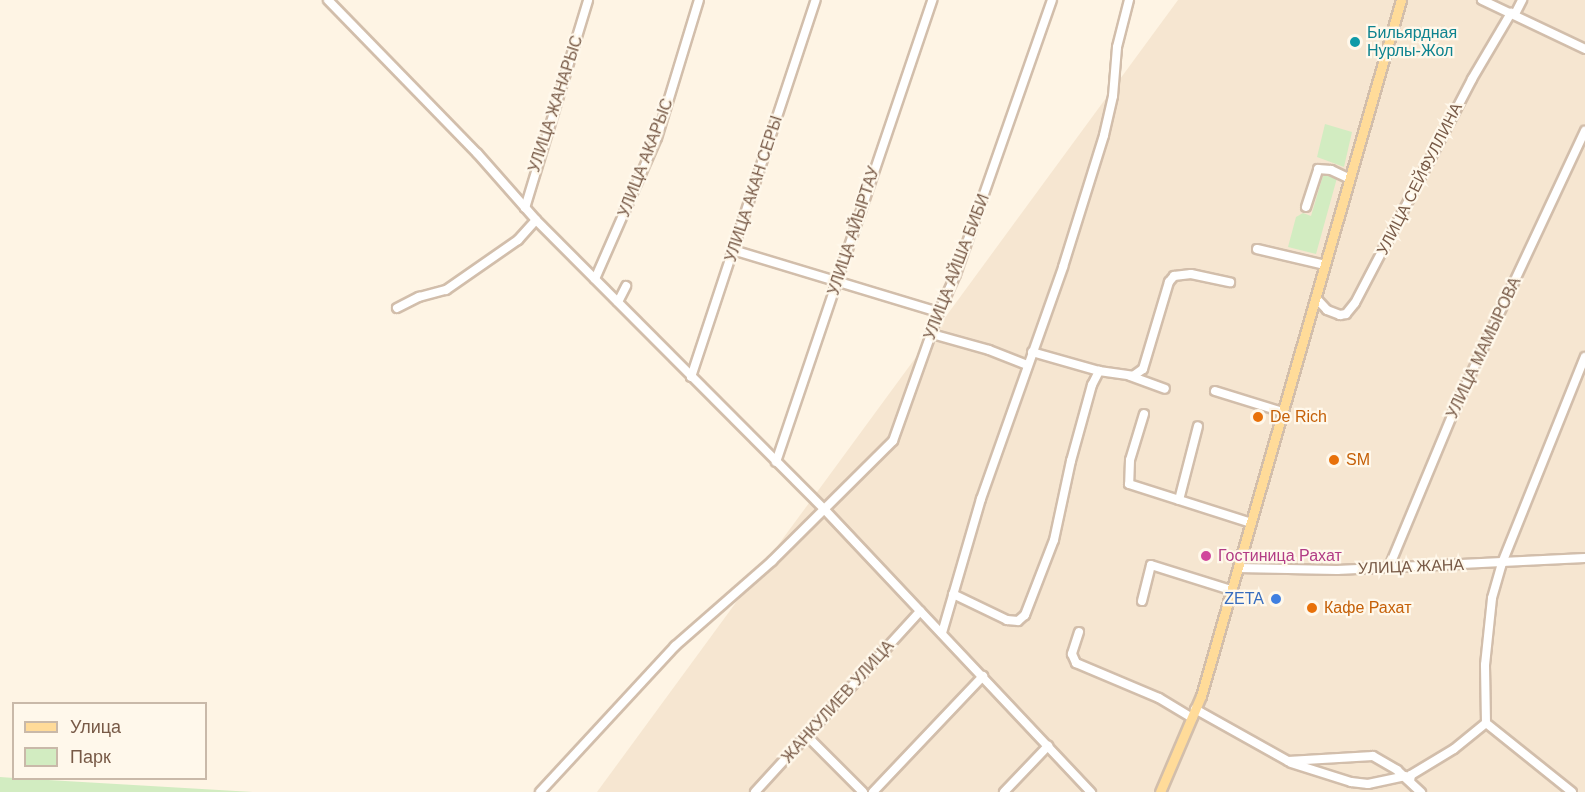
<!DOCTYPE html>
<html>
<head>
<meta charset="utf-8">
<style>
  body { margin:0 }
  #map { position:relative; width:1585px; height:792px; overflow:hidden; background:#fef4e4; font-family:Arial,sans-serif }
  div>[style] { position:absolute }
  [style*='--x'] { left:calc(var(--x)*1px); top:calc(var(--y)*1px); width:calc(var(--w)*1px); rotate:calc(var(--a)*1deg) }
  .residential>* { inset:0; background:#f6e6d1 }
  .green>* { inset:0; background:#d2ecc1 }
  .roads { filter:drop-shadow(2px 0 #d2beab) drop-shadow(-2px 0 #d2beab) drop-shadow(0 2px #d2beab) drop-shadow(0 -2px #d2beab) }
  .minor>* { height:8px; margin:-4px; padding:0 4px; transform-origin:4px; border-radius:4px; background:#fff }
  .major>* { height:9px; margin:-4.5px; padding:0 4.5px; transform-origin:4.5px; border-radius:4.5px; background:#ffdb99 }
  .dots>* { width:16px; height:16px; translate:-50% -50%; box-sizing:border-box; border:3px solid #fff8eb; border-radius:50% }
  span { translate:-50% -50%; white-space:nowrap; text-align:center; line-height:1.15; -webkit-text-stroke:4.5px #fff8eb; paint-order:stroke }
  .culture-label { font-size:16px; color:#0d838f }
  .left { translate:0 -50%; text-align:left }
  .street-label { font-size:16px; color:#785a47 }
  .food-label { font-size:16px; color:#c56008 }
  .hotel-label { font-size:16px; color:#b23c85 }
  .shop-label { font-size:16px; color:#366cbe }
  .right { translate:-100% -50%; text-align:right }
  .legend { position:absolute; left:12px; top:702px; width:195px; height:78px; box-sizing:border-box; background:#fff8eb; border:2px solid #c9b9a9; margin:0; padding:8px 10px; list-style:none; font-size:18px; color:#785a47 }
  .legend li { display:flex; align-items:center; gap:12px; height:30px }
  .legend b { width:30px; border:2px solid #c9b9a9 }
</style>
</head>
<body>
<div id="map">
  <div class="residential">
    <i style="clip-path:polygon(1178px 0,1585px 0,1585px 792px,597px 792px)"></i>
  </div>
  <div class="green">
    <i style="clip-path:polygon(1325px 124px,1352px 132px,1344px 167px,1317px 157px)"></i>
    <i style="clip-path:polygon(1324px 172px,1337px 178px,1316px 254px,1288px 247px,1296px 217px,1303px 213px,1311px 216px)"></i>
    <i style="clip-path:polygon(0 777px,14px 778px,253px 792px,0 792px)"></i>
  </div>
  <div class="roads">
    <div class="minor">
      <i style="--x:328;--y:0;--w:214;--a:45.8"></i>
      <i style="--x:477;--y:153;--w:89;--a:48.6"></i>
      <i style="--x:536;--y:220;--w:409;--a:45.1"></i>
      <i style="--x:825;--y:510;--w:388;--a:46.7"></i>
      <i style="--x:1482;--y:0;--w:114;--a:25.4"></i>
      <i style="--x:1515;--y:14;--w:16;--a:-63"></i>
      <i style="--x:1306;--y:207;--w:40;--a:-72"></i>
      <i style="--x:1318;--y:169;--w:13;--a:4"></i>
      <i style="--x:1331;--y:170;--w:21;--a:25"></i>
      <i style="--x:525;--y:208;--w:217;--a:-73.1"></i>
      <i style="--x:1257;--y:249;--w:70;--a:13.2"></i>
      <i style="--x:733;--y:250;--w:215;--a:16.8"></i>
      <i style="--x:595;--y:279;--w:154;--a:-66.3"></i>
      <i style="--x:657;--y:138;--w:144;--a:-73.1"></i>
      <i style="--x:1316;--y:298;--w:16;--a:47"></i>
      <i style="--x:1327;--y:310;--w:14;--a:21"></i>
      <i style="--x:1340;--y:315;--w:6;--a:-9"></i>
      <i style="--x:1346;--y:314;--w:14;--a:-51"></i>
      <i style="--x:1355;--y:303;--w:253;--a:-62.4"></i>
      <i style="--x:1472;--y:79;--w:77;--a:-59.4"></i>
      <i style="--x:618;--y:302;--w:18;--a:-63"></i>
      <i style="--x:397;--y:308;--w:25;--a:-27"></i>
      <i style="--x:419;--y:297;--w:28;--a:-15"></i>
      <i style="--x:446;--y:290;--w:88;--a:-34.8"></i>
      <i style="--x:518;--y:240;--w:27;--a:-48"></i>
      <i style="--x:932;--y:334;--w:59;--a:15.7"></i>
      <i style="--x:989;--y:350;--w:41;--a:21.5"></i>
      <i style="--x:1032;--y:352;--w:70;--a:15.8"></i>
      <i style="--x:1099;--y:371;--w:34;--a:8"></i>
      <i style="--x:1133;--y:376;--w:12;--a:-35"></i>
      <i style="--x:1143;--y:369;--w:91;--a:-73.4"></i>
      <i style="--x:1169;--y:282;--w:8;--a:-50"></i>
      <i style="--x:1174;--y:276;--w:17;--a:-7"></i>
      <i style="--x:1191;--y:274;--w:40;--a:12"></i>
      <i style="--x:1130;--y:376;--w:37;--a:20"></i>
      <i style="--x:691;--y:377;--w:397;--a:-71.7"></i>
      <i style="--x:1215;--y:391;--w:71;--a:17.2"></i>
      <i style="--x:1144;--y:414;--w:48;--a:106.9"></i>
      <i style="--x:1130;--y:460;--w:24;--a:92"></i>
      <i style="--x:1129;--y:484;--w:128;--a:17.7"></i>
      <i style="--x:776;--y:462;--w:488;--a:-71.3"></i>
      <i style="--x:1179;--y:500;--w:76;--a:-75.6"></i>
      <i style="--x:1389;--y:567;--w:174;--a:-67.4"></i>
      <i style="--x:1456;--y:406;--w:304;--a:-64.9"></i>
      <i style="--x:1238;--y:568;--w:99;--a:1.2"></i>
      <i style="--x:1337;--y:570;--w:248;--a:-2.8"></i>
      <i style="--x:953;--y:594;--w:60;--a:25.7"></i>
      <i style="--x:1007;--y:620;--w:11;--a:5"></i>
      <i style="--x:1018;--y:621;--w:9;--a:-41"></i>
      <i style="--x:1025;--y:615;--w:80;--a:-68.9"></i>
      <i style="--x:1054;--y:540;--w:81;--a:-77.9"></i>
      <i style="--x:1071;--y:461;--w:79;--a:-74.6"></i>
      <i style="--x:1092;--y:385;--w:16;--a:-63"></i>
      <i style="--x:1142;--y:601;--w:37;--a:-76"></i>
      <i style="--x:1151;--y:565;--w:84;--a:17.4"></i>
      <i style="--x:1079;--y:632;--w:23;--a:108"></i>
      <i style="--x:1072;--y:654;--w:10;--a:66"></i>
      <i style="--x:1076;--y:663;--w:90;--a:22.9"></i>
      <i style="--x:1159;--y:698;--w:39;--a:31"></i>
      <i style="--x:942;--y:633;--w:140;--a:-73.8"></i>
      <i style="--x:981;--y:499;--w:246;--a:-70.5"></i>
      <i style="--x:1063;--y:267;--w:138;--a:-72.7"></i>
      <i style="--x:1104;--y:135;--w:40;--a:-77"></i>
      <i style="--x:1113;--y:96;--w:49;--a:-85.3"></i>
      <i style="--x:1117;--y:47;--w:49;--a:-75.7"></i>
      <i style="--x:1195;--y:709;--w:107;--a:29.2"></i>
      <i style="--x:1288;--y:761;--w:85;--a:-3.4"></i>
      <i style="--x:1373;--y:756;--w:28;--a:30"></i>
      <i style="--x:1397;--y:770;--w:33;--a:43"></i>
      <i style="--x:1486;--y:723;--w:110;--a:38.7"></i>
      <i style="--x:807;--y:736;--w:79;--a:45"></i>
      <i style="--x:1291;--y:763;--w:63;--a:17.6"></i>
      <i style="--x:1351;--y:782;--w:17;--a:7"></i>
      <i style="--x:1368;--y:784;--w:38;--a:-12"></i>
      <i style="--x:1410;--y:781;--w:6;--a:-81"></i>
      <i style="--x:1411;--y:775;--w:50;--a:-31.2"></i>
      <i style="--x:1454;--y:749;--w:41;--a:-39.1"></i>
      <i style="--x:1486;--y:723;--w:58;--a:-91"></i>
      <i style="--x:1485;--y:665;--w:67;--a:-84"></i>
      <i style="--x:1492;--y:598;--w:36;--a:-74"></i>
      <i style="--x:1502;--y:563;--w:222;--a:-68.1"></i>
      <i style="--x:540;--y:792;--w:199;--a:-47.2"></i>
      <i style="--x:675;--y:646;--w:129;--a:-41.2"></i>
      <i style="--x:772;--y:561;--w:170;--a:-44.8"></i>
      <i style="--x:893;--y:441;--w:137;--a:-70.4"></i>
      <i style="--x:939;--y:312;--w:42;--a:-65.9"></i>
      <i style="--x:956;--y:274;--w:290;--a:-70.7"></i>
      <i style="--x:755;--y:792;--w:245;--a:-47.6"></i>
      <i style="--x:873;--y:792;--w:160;--a:-46.5"></i>
      <i style="--x:1004;--y:792;--w:64;--a:-46.3"></i>
    </div>
    <div class="major">
      <i style="--x:1160;--y:792;--w:104;--a:-66.9"></i>
      <i style="--x:1201;--y:696;--w:724;--a:-73.97"></i>
    </div>
  </div>
  <div class="dots">
    <i style="left:1355px;top:42px;background:#0f9aa8"></i>
    <i style="left:1258px;top:417px;background:#e8710a"></i>
    <i style="left:1334px;top:460px;background:#e8710a"></i>
    <i style="left:1206px;top:556px;background:#d1479c"></i>
    <i style="left:1276px;top:599px;background:#3f7fe0"></i>
    <i style="left:1312px;top:608px;background:#e8710a"></i>
  </div>
  <div class="culture-label">
    <span class="left" style="left:1367px;top:42px">Бильярдная<br>Нурлы-Жол</span>
  </div>
  <div class="street-label">
    <span style="left:556px;top:104px;rotate:-72deg">УЛИЦА ЖАНАРЫС</span>
    <span style="left:646px;top:158px;rotate:-69deg">УЛИЦА АКАРЫС</span>
    <span style="left:1420px;top:179px;rotate:-63deg">УЛИЦА СЕЙФУЛЛИНА</span>
    <span style="left:754px;top:189px;rotate:-72deg">УЛИЦА АКАН СЕРЫ</span>
    <span style="left:854px;top:231px;rotate:-72deg">УЛИЦА АЙЫРТАУ</span>
    <span style="left:957px;top:267px;rotate:-69deg">УЛИЦА АЙША БИБИ</span>
    <span style="left:1484px;top:348px;rotate:-65deg">УЛИЦА МАМЫРОВА</span>
    <span style="left:1411px;top:567px;rotate:-2deg">УЛИЦА ЖАНА</span>
    <span style="left:838px;top:702px;rotate:-48deg">ЖАНКУЛИЕВ УЛИЦА</span>
  </div>
  <div class="food-label">
    <span class="left" style="left:1270px;top:417px">De Rich</span>
    <span class="left" style="left:1346px;top:460px">SM</span>
    <span class="left" style="left:1324px;top:608px">Кафе Рахат</span>
  </div>
  <div class="hotel-label">
    <span class="left" style="left:1218px;top:556px">Гостиница Рахат</span>
  </div>
  <div class="shop-label">
    <span class="right" style="left:1264px;top:599px">ZETA</span>
  </div>
  <ul class="legend">
  <li><b style="height:8px;background:#ffdb99"></b>Улица</li>
  <li><b style="height:16px;background:#d2ecc1"></b>Парк</li>
  </ul>
</div>
</body>
</html>
